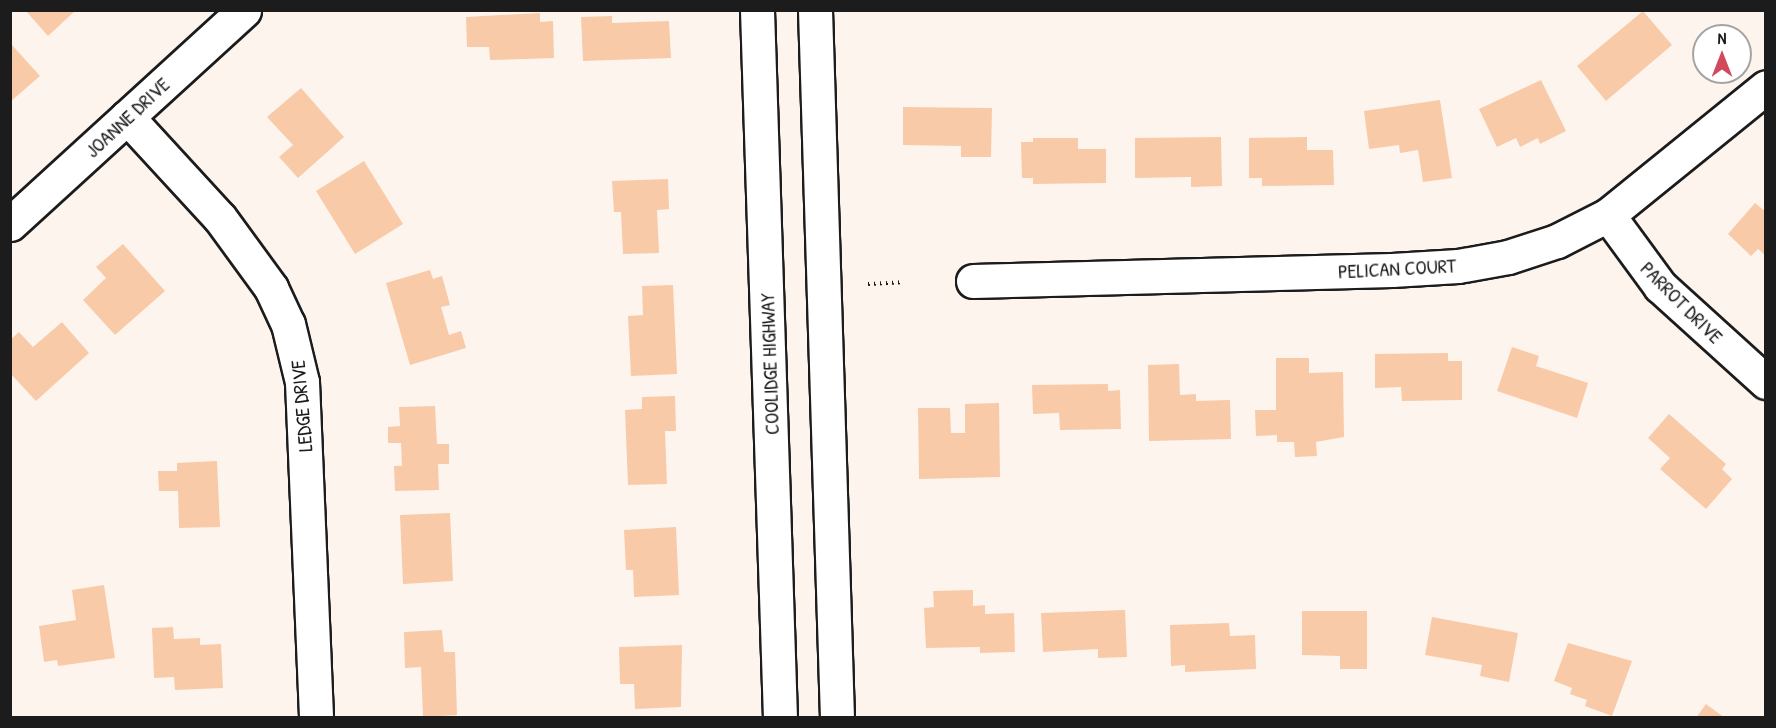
<!DOCTYPE html>
<html>
<head>
<meta charset="utf-8">
<style>
  body { margin:0 }
  #map { position:relative; width:1776px; height:728px; overflow:hidden; background:#fef4ee; font-family:"Patrick Hand",sans-serif }
  div>[style] { position:absolute }
  [style*='--x'] { left:calc(var(--x)*1px); top:calc(var(--y)*1px); width:calc(var(--w)*1px); rotate:calc(var(--a)*1deg) }
  .building>* { inset:0; background:#f8caa8 }
  .path>* { height:4px; margin-top:-2px; transform-origin:0; background:repeating-linear-gradient(90deg,#1c1c1c 0 1.5px,transparent 0 6px) }
  .roads { filter:drop-shadow(2px 0 #1c1c1c) drop-shadow(-2px 0 #1c1c1c) drop-shadow(0 2px #1c1c1c) drop-shadow(0 -2px #1c1c1c) }
  .minor>* { height:33px; margin:-16.5px; padding:0 16.5px; transform-origin:16.5px; border-radius:16.5px; background:#fff }
  .major>* { height:33px; margin:-16.5px; padding:0 16.5px; transform-origin:16.5px; border-radius:16.5px; background:#fff }
  span { translate:-50% -50%; white-space:nowrap; text-align:center; line-height:1.15; -webkit-text-stroke:4.5px #fff; paint-order:stroke }
  .street-label { font-size:20px; color:#1c1c1c }
  .frame { position:absolute; inset:0; border:12px solid #1c1c1c; pointer-events:none }
  .north { position:absolute; left:1692px; top:24px; width:60px; height:60px; box-sizing:border-box; background:#fff; border:2px solid #a4a4a4; border-radius:50%; rotate:0deg; font-size:16px; font-weight:700; line-height:24px; text-align:center; color:#1c1c1c }
  .north::after { content:''; display:block; margin:auto; width:21px; height:27px; background:#d1495b; clip-path:polygon(50% 0,100% 100%,50% 72%,0 100%) }
</style>
</head>
<body>
<div id="map">
  <div class="building">
    <i style="clip-path:polygon(25px 10px,76px 10px,48px 36px)"></i>
    <i style="clip-path:polygon(1643px 11px,1672px 45px,1606px 101px,1577px 66px)"></i>
    <i style="clip-path:polygon(540px 13px,540px 22px,553px 21px,554px 58px,490px 60px,489px 47px,467px 47px,466px 17px)"></i>
    <i style="clip-path:polygon(612px 16px,612px 23px,669px 21px,671px 58px,583px 61px,581px 17px)"></i>
    <i style="clip-path:polygon(12px 45px,40px 76px,10px 102px,10px 46px)"></i>
    <i style="clip-path:polygon(1541px 80px,1566px 131px,1540px 144px,1538px 138px,1520px 147px,1516px 138px,1497px 147px,1479px 109px)"></i>
    <i style="clip-path:polygon(301px 88px,344px 137px,298px 178px,279px 157px,293px 145px,267px 117px)"></i>
    <i style="clip-path:polygon(1440px 100px,1452px 178px,1423px 182px,1418px 150px,1400px 153px,1399px 145px,1369px 149px,1364px 111px)"></i>
    <i style="clip-path:polygon(903px 107px,992px 108px,991px 157px,961px 157px,961px 146px,903px 145px)"></i>
    <i style="clip-path:polygon(1221px 137px,1222px 186px,1191px 187px,1191px 177px,1135px 178px,1135px 138px)"></i>
    <i style="clip-path:polygon(1307px 137px,1307px 150px,1333px 150px,1334px 185px,1262px 186px,1262px 178px,1249px 178px,1249px 138px)"></i>
    <i style="clip-path:polygon(1033px 138px,1078px 138px,1078px 149px,1106px 149px,1106px 183px,1033px 184px,1033px 178px,1022px 178px,1021px 142px,1033px 142px)"></i>
    <i style="clip-path:polygon(364px 161px,403px 224px,355px 254px,316px 191px)"></i>
    <i style="clip-path:polygon(668px 179px,669px 209px,657px 210px,659px 253px,623px 254px,621px 212px,614px 212px,612px 181px)"></i>
    <i style="clip-path:polygon(1755px 203px,1766px 212px,1766px 256px,1758px 249px,1751px 256px,1728px 234px)"></i>
    <i style="clip-path:polygon(123px 244px,165px 291px,115px 335px,83px 300px,106px 278px,96px 267px)"></i>
    <i style="clip-path:polygon(430px 270px,433px 279px,442px 276px,450px 305px,441px 307px,449px 335px,461px 331px,466px 348px,410px 365px,386px 283px)"></i>
    <i style="clip-path:polygon(673px 285px,677px 374px,631px 376px,628px 316px,643px 315px,642px 286px)"></i>
    <i style="clip-path:polygon(62px 322px,89px 353px,36px 401px,10px 373px,10px 340px,19px 332px,33px 347px)"></i>
    <i style="clip-path:polygon(1512px 347px,1539px 356px,1536px 366px,1588px 383px,1577px 418px,1497px 391px)"></i>
    <i style="clip-path:polygon(1448px 353px,1448px 361px,1462px 361px,1462px 400px,1402px 401px,1401px 387px,1375px 388px,1375px 354px)"></i>
    <i style="clip-path:polygon(1276px 358px,1309px 358px,1309px 373px,1343px 372px,1344px 437px,1316px 442px,1317px 456px,1295px 457px,1294px 442px,1277px 442px,1277px 435px,1256px 436px,1255px 410px,1276px 410px)"></i>
    <i style="clip-path:polygon(1179px 364px,1180px 395px,1196px 394px,1196px 401px,1230px 400px,1231px 439px,1149px 441px,1148px 365px)"></i>
    <i style="clip-path:polygon(1108px 384px,1108px 391px,1120px 390px,1121px 429px,1060px 430px,1059px 413px,1033px 414px,1032px 385px)"></i>
    <i style="clip-path:polygon(675px 396px,676px 431px,665px 431px,667px 484px,628px 485px,625px 410px,642px 409px,642px 397px)"></i>
    <i style="clip-path:polygon(999px 403px,1000px 477px,919px 479px,918px 408px,950px 408px,951px 433px,965px 433px,965px 404px)"></i>
    <i style="clip-path:polygon(435px 406px,437px 444px,449px 444px,449px 464px,438px 464px,439px 490px,395px 491px,394px 466px,402px 466px,401px 443px,388px 443px,388px 427px,400px 426px,399px 407px)"></i>
    <i style="clip-path:polygon(1669px 414px,1726px 464px,1722px 469px,1732px 479px,1706px 509px,1660px 469px,1670px 458px,1648px 438px)"></i>
    <i style="clip-path:polygon(217px 461px,220px 527px,179px 528px,178px 491px,159px 491px,158px 471px,177px 471px,177px 463px)"></i>
    <i style="clip-path:polygon(450px 513px,453px 581px,403px 584px,400px 515px)"></i>
    <i style="clip-path:polygon(676px 527px,679px 595px,634px 597px,633px 570px,626px 570px,624px 530px)"></i>
    <i style="clip-path:polygon(104px 585px,115px 658px,58px 666px,57px 660px,44px 662px,39px 626px,76px 620px,72px 590px)"></i>
    <i style="clip-path:polygon(973px 590px,973px 606px,985px 605px,985px 614px,1014px 613px,1015px 652px,980px 653px,980px 647px,926px 648px,924px 608px,934px 607px,933px 591px)"></i>
    <i style="clip-path:polygon(1125px 610px,1127px 657px,1098px 658px,1098px 649px,1043px 652px,1041px 613px)"></i>
    <i style="clip-path:polygon(1302px 611px,1367px 611px,1367px 669px,1340px 669px,1340px 656px,1302px 655px)"></i>
    <i style="clip-path:polygon(1432px 617px,1518px 633px,1509px 682px,1480px 676px,1482px 665px,1425px 655px)"></i>
    <i style="clip-path:polygon(1229px 623px,1230px 636px,1255px 635px,1256px 669px,1185px 672px,1185px 665px,1171px 666px,1170px 625px)"></i>
    <i style="clip-path:polygon(173px 627px,174px 639px,200px 638px,200px 645px,221px 644px,223px 688px,175px 690px,174px 677px,154px 678px,152px 628px)"></i>
    <i style="clip-path:polygon(442px 630px,444px 652px,455px 652px,457px 715px,423px 717px,421px 667px,405px 668px,404px 632px)"></i>
    <i style="clip-path:polygon(1568px 643px,1632px 661px,1612px 716px,1585px 706px,1587px 700px,1570px 694px,1572px 688px,1554px 681px)"></i>
    <i style="clip-path:polygon(682px 645px,681px 707px,635px 709px,634px 684px,620px 684px,619px 647px)"></i>
    <i style="clip-path:polygon(1706px 704px,1725px 718px,1696px 718px)"></i>
  </div>
  <div class="path">
    <i style="--x:868;--y:284;--w:34;--a:-3"></i>
  </div>
  <div class="roads">
    <div class="minor">
      <i style="--x:127;--y:117;--w:137;--a:47.4"></i>
      <i style="--x:220;--y:218;--w:87;--a:53.9"></i>
      <i style="--x:271;--y:288;--w:40;--a:65"></i>
      <i style="--x:288;--y:324;--w:60;--a:76.4"></i>
      <i style="--x:302;--y:382;--w:336;--a:87.6"></i>
      <i style="--x:1608;--y:215;--w:88;--a:53.8"></i>
      <i style="--x:1660;--y:286;--w:143;--a:42.2"></i>
      <i style="--x:10;--y:224;--w:317;--a:-42.4"></i>
      <i style="--x:973;--y:281;--w:419;--a:-1.5"></i>
      <i style="--x:1392;--y:270;--w:66;--a:-3.5"></i>
      <i style="--x:1458;--y:266;--w:51;--a:-10.2"></i>
      <i style="--x:1508;--y:257;--w:52;--a:-18.1"></i>
      <i style="--x:1557;--y:241;--w:57;--a:-27"></i>
      <i style="--x:1608;--y:215;--w:203;--a:-39"></i>
    </div>
    <div class="major">
      <i style="--x:757;--y:10;--w:708;--a:88.14"></i>
      <i style="--x:815;--y:10;--w:708;--a:88.22"></i>
    </div>
  </div>
  <div class="street-label">
    <span style="left:127px;top:117px;rotate:-43deg">JOANNE DRIVE</span>
    <span style="left:1397px;top:268px;rotate:-3deg">PELICAN COURT</span>
    <span style="left:1682px;top:302px;rotate:45deg">PARROT DRIVE</span>
    <span style="left:769px;top:364px;rotate:-92deg">COOLIDGE HIGHWAY</span>
    <span style="left:301px;top:406px;rotate:-95deg">LEDGE DRIVE</span>
  </div>
  <div class="frame"></div>
  <div class="north">N</div>
</div>
</body>
</html>
